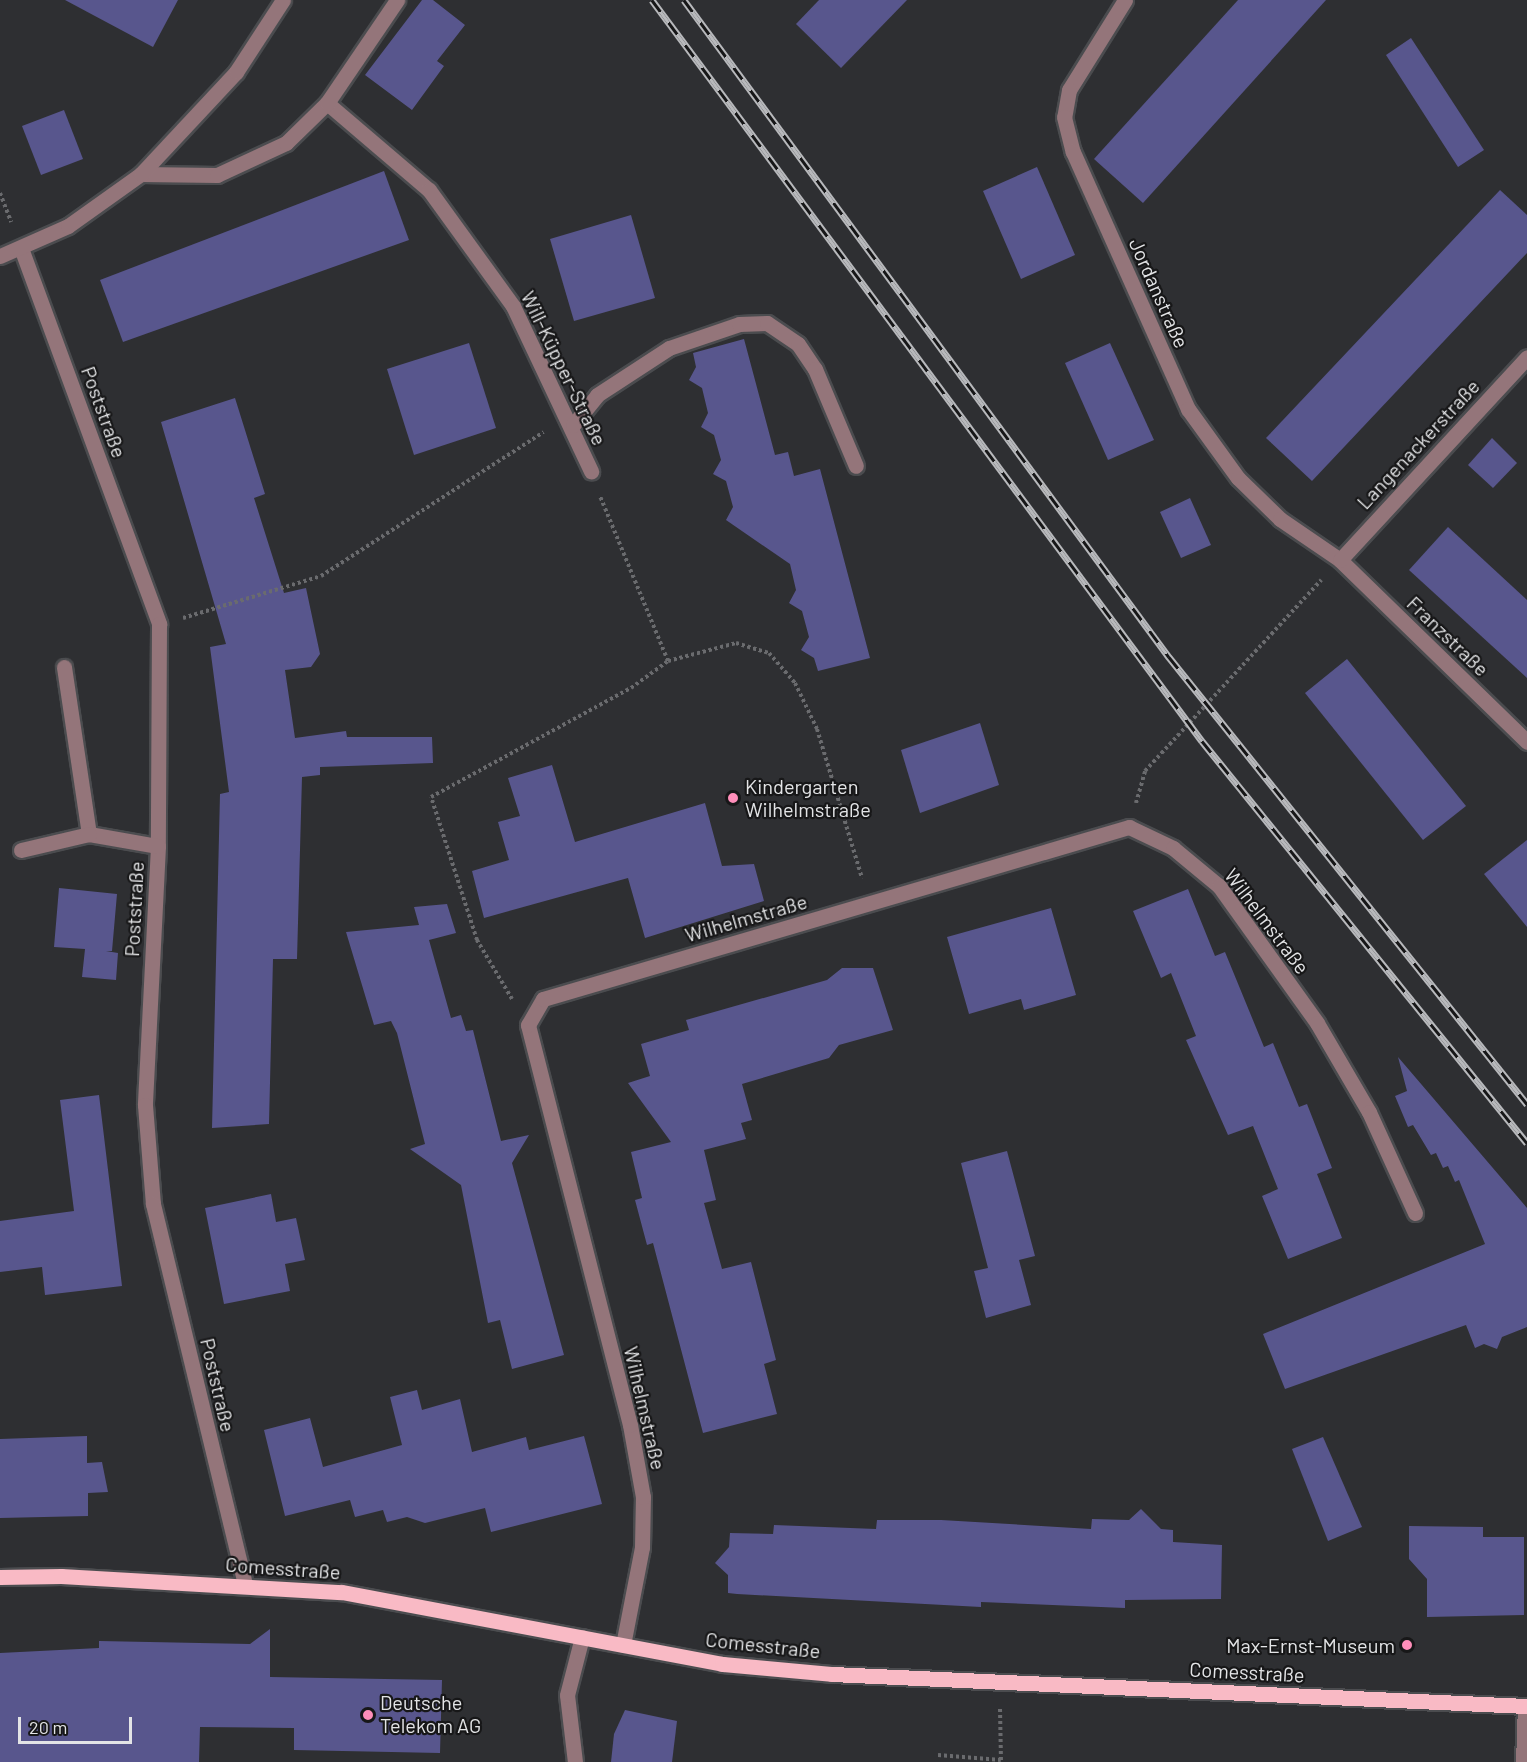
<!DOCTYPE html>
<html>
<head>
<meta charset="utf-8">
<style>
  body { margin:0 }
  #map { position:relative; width:1527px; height:1762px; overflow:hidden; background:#2e2f32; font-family:Barlow,sans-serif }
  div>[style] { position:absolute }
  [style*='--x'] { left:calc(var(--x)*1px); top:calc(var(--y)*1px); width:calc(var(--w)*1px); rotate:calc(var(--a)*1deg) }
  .building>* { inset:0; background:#58568d }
  .path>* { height:4px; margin-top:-2px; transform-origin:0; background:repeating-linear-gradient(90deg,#6a6b6e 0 3px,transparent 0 6px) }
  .roads { filter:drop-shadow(2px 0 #4b4c4f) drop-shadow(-2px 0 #4b4c4f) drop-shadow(0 2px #4b4c4f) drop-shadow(0 -2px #4b4c4f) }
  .minor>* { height:15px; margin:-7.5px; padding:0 7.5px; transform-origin:7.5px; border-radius:7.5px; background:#94757a }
  .major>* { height:15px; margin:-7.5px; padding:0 7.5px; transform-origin:7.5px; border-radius:7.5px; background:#f9bac5 }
  .rail>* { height:7px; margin-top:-3.5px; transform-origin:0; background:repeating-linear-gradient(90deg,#171718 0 14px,#b8b9bc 0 28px); box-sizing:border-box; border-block:2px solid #b8b9bc }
  .dots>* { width:16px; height:16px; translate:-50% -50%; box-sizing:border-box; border:3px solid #171718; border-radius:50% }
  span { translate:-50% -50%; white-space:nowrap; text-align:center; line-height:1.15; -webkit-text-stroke:4.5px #171718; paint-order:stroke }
  .street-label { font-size:20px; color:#e3e4e6 }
  .poi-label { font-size:20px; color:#e3e4e6 }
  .left { translate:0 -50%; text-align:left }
  .right { translate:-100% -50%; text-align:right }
  .scale { position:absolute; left:18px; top:1717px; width:114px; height:27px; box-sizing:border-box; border:3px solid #e3e4e6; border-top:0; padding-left:8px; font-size:18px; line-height:21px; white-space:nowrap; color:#e3e4e6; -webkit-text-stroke:4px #171718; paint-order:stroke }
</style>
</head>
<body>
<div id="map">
  <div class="building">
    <i style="clip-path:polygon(65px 0,178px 0,153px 47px)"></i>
    <i style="clip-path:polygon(422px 0,433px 0,465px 25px,437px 61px,444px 66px,412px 110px,365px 75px)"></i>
    <i style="clip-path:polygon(819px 0,907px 0,841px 68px,796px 24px)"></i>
    <i style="clip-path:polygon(1238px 0,1326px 0,1143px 203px,1094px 159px)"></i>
    <i style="clip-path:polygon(1411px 38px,1484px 150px,1458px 167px,1386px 55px)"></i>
    <i style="clip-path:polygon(64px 110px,83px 159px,41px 175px,22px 126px)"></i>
    <i style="clip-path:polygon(1037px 167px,1075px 255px,1021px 279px,983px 191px)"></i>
    <i style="clip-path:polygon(384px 171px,409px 240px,123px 342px,100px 280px)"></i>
    <i style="clip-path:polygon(1500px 190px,1527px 215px,1527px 253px,1312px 481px,1266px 438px)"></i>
    <i style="clip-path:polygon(631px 215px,655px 298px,574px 321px,550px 239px)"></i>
    <i style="clip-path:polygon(744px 339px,775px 455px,788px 452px,794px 476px,820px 469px,870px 658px,818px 671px,814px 658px,801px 650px,809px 637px,802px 611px,789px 603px,796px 590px,790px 564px,726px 520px,733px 507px,726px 481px,713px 474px,721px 460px,714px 435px,701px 427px,708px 413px,702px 388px,689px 380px,696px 367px,693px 353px)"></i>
    <i style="clip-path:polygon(469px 343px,496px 428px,414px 455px,387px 369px)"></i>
    <i style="clip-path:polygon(1110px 343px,1154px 440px,1108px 460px,1065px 363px)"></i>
    <i style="clip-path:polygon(235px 398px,265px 494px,254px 498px,284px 593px,306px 588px,320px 654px,311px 667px,285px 670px,295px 738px,346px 731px,347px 737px,432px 737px,433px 763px,320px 767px,320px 775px,302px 777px,297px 959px,273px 959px,269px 1124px,212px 1128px,220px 794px,229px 792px,210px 647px,226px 644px,161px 422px)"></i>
    <i style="clip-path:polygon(1492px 438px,1517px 463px,1493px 488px,1468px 465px)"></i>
    <i style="clip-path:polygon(1190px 498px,1211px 545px,1181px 558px,1160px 512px)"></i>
    <i style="clip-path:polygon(1448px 527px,1527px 600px,1527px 678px,1409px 570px)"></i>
    <i style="clip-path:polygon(1347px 659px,1466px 806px,1423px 840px,1305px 693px)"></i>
    <i style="clip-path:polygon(980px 723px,999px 785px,920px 813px,901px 750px)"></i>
    <i style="clip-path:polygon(552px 765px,575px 842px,705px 803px,722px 866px,754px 864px,764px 901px,645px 938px,628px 878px,484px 918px,472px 871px,509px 860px,498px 822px,520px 816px,508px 778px)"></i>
    <i style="clip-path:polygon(1527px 840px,1527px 927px,1484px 874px)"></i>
    <i style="clip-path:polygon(59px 888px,117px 894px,112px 951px,106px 951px,118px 953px,116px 980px,82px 977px,85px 949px,54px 947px)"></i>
    <i style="clip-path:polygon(1188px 889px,1215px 956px,1225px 952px,1264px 1047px,1273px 1043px,1299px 1107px,1307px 1104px,1332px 1168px,1317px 1174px,1342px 1238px,1288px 1259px,1262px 1196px,1278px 1189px,1253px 1126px,1228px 1135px,1186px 1040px,1196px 1036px,1171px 973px,1161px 978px,1133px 911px)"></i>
    <i style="clip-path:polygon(447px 904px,456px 933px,429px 940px,451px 1018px,461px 1015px,466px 1031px,473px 1030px,501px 1141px,529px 1135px,512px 1163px,564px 1355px,512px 1369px,500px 1320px,488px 1323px,461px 1185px,410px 1149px,425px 1144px,397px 1033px,391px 1021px,374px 1025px,346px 932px,419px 925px,414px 907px)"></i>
    <i style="clip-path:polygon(1051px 908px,1076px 995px,1024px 1010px,1021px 999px,969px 1014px,947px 937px)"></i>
    <i style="clip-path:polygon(842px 968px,873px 968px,893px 1030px,839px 1045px,829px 1058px,742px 1084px,752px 1120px,741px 1123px,746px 1139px,704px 1150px,716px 1200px,704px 1203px,722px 1269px,751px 1262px,776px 1360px,764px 1364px,777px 1414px,703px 1433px,653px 1243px,647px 1245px,635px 1200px,642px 1198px,631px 1152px,671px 1142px,628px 1083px,650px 1076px,641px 1044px,689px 1030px,686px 1020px,827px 980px)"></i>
    <i style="clip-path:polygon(1398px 1057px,1527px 1208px,1527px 1327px,1502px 1337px,1497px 1349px,1484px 1344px,1475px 1348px,1466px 1325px,1285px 1389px,1263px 1334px,1485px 1244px,1459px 1180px,1455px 1182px,1448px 1166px,1443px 1168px,1436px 1153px,1431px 1155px,1413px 1125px,1408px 1127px,1395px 1096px,1407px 1091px)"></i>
    <i style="clip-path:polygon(99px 1095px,122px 1286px,45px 1295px,42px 1267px,0 1272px,0 1221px,74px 1211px,60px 1100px)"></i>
    <i style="clip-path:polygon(1007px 1151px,1035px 1256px,1019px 1260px,1031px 1305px,986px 1318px,974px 1271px,988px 1268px,961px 1163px)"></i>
    <i style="clip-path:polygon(271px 1194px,276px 1222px,296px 1218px,305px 1260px,285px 1264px,290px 1291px,224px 1304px,205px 1208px)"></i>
    <i style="clip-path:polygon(417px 1390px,422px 1410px,460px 1399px,472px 1452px,526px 1437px,529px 1450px,584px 1436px,602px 1504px,491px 1532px,485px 1508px,425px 1523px,407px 1517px,387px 1522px,383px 1510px,355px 1517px,350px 1500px,285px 1516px,264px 1430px,310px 1418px,323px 1467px,402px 1445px,390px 1397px)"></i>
    <i style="clip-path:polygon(87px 1436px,87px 1463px,102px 1462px,108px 1492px,88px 1493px,88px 1516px,0 1518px,0 1439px)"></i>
    <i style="clip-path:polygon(1323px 1437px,1362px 1527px,1328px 1541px,1292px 1449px)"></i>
    <i style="clip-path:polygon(1141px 1509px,1161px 1529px,1173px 1530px,1173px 1542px,1222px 1545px,1221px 1599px,1125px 1600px,1125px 1608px,981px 1602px,981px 1607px,737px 1594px,728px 1593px,728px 1575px,715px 1563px,729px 1547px,730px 1533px,773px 1534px,774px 1525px,876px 1529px,877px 1520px,941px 1520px,1091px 1529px,1092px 1519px,1129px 1520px)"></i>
    <i style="clip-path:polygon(1409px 1526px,1483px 1527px,1483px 1537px,1524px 1537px,1524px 1615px,1427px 1617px,1427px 1579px,1409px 1559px)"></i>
    <i style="clip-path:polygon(270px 1629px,270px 1677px,442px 1680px,440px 1753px,294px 1750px,294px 1728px,200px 1727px,199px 1762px,0 1762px,0 1653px,99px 1648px,99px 1641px,250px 1644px)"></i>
    <i style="clip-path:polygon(625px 1710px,677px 1721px,672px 1762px,611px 1762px,614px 1734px)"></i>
  </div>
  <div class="path">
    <i style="--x:0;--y:193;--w:31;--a:69"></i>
    <i style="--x:183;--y:618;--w:144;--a:-16.9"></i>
    <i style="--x:321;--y:576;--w:265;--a:-32.9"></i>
    <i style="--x:668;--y:661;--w:70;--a:-14.8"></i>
    <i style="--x:736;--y:643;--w:34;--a:17"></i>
    <i style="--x:769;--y:653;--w:40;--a:49"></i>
    <i style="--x:795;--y:683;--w:51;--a:64.4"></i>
    <i style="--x:817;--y:729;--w:156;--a:73.2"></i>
    <i style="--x:1136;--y:803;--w:33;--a:-74"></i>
    <i style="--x:1145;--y:771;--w:260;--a:-47.3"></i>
    <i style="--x:512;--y:999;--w:69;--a:-120.7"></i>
    <i style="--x:477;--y:940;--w:150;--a:-107.8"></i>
    <i style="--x:431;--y:797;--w:228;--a:-28.6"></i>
    <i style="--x:631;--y:688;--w:46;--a:-36.1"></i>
    <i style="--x:668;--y:661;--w:178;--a:-112.4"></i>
    <i style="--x:1000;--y:1709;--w:53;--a:88.9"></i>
    <i style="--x:938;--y:1755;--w:63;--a:4.5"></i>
  </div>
  <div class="roads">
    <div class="minor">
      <i style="--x:1125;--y:0;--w:106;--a:121.9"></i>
      <i style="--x:1069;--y:90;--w:27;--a:100"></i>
      <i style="--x:1064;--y:117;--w:36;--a:76"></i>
      <i style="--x:1073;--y:152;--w:282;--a:65.9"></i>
      <i style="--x:1188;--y:409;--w:85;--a:54.1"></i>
      <i style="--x:1238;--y:478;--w:59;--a:44.3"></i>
      <i style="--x:1280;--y:519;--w:73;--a:34.3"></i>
      <i style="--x:1340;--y:560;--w:261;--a:44.2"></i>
      <i style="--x:327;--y:103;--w:134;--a:40.5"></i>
      <i style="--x:429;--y:190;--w:143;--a:54.1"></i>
      <i style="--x:513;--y:306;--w:183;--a:64.7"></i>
      <i style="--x:141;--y:174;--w:76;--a:0.8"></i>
      <i style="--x:217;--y:175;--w:76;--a:-24.9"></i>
      <i style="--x:286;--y:143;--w:57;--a:-44.3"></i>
      <i style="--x:327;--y:103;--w:125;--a:-55.8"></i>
      <i style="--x:21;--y:248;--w:401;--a:69.8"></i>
      <i style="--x:159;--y:624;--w:222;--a:90.3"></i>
      <i style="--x:158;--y:846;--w:259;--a:92.9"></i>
      <i style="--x:145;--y:1105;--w:99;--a:85.4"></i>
      <i style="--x:153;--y:1204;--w:392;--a:76.4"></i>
      <i style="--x:0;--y:256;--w:74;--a:-23.8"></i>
      <i style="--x:68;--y:226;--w:90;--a:-35.5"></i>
      <i style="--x:141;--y:174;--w:139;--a:-47"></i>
      <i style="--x:236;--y:72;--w:86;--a:-56.9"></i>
      <i style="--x:573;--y:425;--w:38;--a:-51"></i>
      <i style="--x:597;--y:395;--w:86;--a:-33.1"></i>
      <i style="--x:669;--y:348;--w:74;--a:-18.9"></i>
      <i style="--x:739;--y:324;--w:28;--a:-2"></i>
      <i style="--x:767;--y:323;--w:37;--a:34"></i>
      <i style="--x:798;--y:344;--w:30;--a:56"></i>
      <i style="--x:815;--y:369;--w:105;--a:67.1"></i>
      <i style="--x:1340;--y:560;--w:276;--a:-47.3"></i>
      <i style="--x:64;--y:667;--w:169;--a:81.5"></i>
      <i style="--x:89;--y:834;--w:70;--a:9.9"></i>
      <i style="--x:21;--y:850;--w:70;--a:-13.2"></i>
      <i style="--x:623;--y:1645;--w:100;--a:-79"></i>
      <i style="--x:642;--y:1547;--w:50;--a:-88.9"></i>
      <i style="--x:643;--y:1497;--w:73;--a:-100.2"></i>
      <i style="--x:630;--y:1425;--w:413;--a:-104.3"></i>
      <i style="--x:528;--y:1025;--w:30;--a:-60"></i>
      <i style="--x:543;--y:999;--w:611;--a:-16.36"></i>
      <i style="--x:1129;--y:827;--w:49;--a:25.5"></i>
      <i style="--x:1173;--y:848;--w:60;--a:39.6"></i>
      <i style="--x:1219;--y:886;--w:168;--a:54.4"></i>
      <i style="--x:1317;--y:1023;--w:103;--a:59.7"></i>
      <i style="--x:1369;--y:1112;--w:111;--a:65.5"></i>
      <i style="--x:575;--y:1762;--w:67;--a:-96.8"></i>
      <i style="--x:567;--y:1695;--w:60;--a:-75.5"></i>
      <i style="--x:1523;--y:1762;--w:56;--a:-88"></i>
    </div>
    <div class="major">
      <i style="--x:0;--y:1577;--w:61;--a:-0.9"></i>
      <i style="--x:61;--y:1576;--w:281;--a:3.3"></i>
      <i style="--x:342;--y:1592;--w:387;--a:10.7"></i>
      <i style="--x:722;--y:1664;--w:110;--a:5.2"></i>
      <i style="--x:832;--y:1674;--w:696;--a:2.64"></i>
    </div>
  </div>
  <div class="rail">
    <i style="--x:652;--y:0;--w:923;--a:53.42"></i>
    <i style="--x:1202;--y:741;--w:517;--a:51.05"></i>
    <i style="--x:684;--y:0;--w:817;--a:53.57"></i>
    <i style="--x:1169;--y:657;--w:573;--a:51.31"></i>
  </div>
  <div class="dots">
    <i style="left:733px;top:798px;background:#ff8eba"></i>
    <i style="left:1407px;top:1645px;background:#ff8eba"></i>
    <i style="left:368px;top:1715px;background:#ff8eba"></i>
  </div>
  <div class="street-label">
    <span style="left:1159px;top:293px;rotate:66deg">Jordanstraße</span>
    <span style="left:564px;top:368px;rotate:64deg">Will-Küpper-Straße</span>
    <span style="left:104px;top:412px;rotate:70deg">Poststraße</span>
    <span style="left:1418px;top:444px;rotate:-47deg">Langenackerstraße</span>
    <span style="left:1448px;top:636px;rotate:44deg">Franzstraße</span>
    <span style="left:134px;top:909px;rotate:-87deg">Poststraße</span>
    <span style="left:746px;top:918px;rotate:-16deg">Wilhelmstraße</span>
    <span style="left:1267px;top:921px;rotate:53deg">Wilhelmstraße</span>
    <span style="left:218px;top:1385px;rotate:77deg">Poststraße</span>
    <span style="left:645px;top:1408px;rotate:77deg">Wilhelmstraße</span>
    <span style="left:283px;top:1568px;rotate:4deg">Comesstraße</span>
    <span style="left:763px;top:1645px;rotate:6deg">Comesstraße</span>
    <span style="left:1247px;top:1672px;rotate:3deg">Comesstraße</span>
  </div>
  <div class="poi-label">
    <span class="left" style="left:745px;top:798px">Kindergarten<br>Wilhelmstraße</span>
    <span class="right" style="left:1395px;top:1645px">Max-Ernst-Museum</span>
    <span class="left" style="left:380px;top:1714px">Deutsche<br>Telekom AG</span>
  </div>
  <div class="scale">20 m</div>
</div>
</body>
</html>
